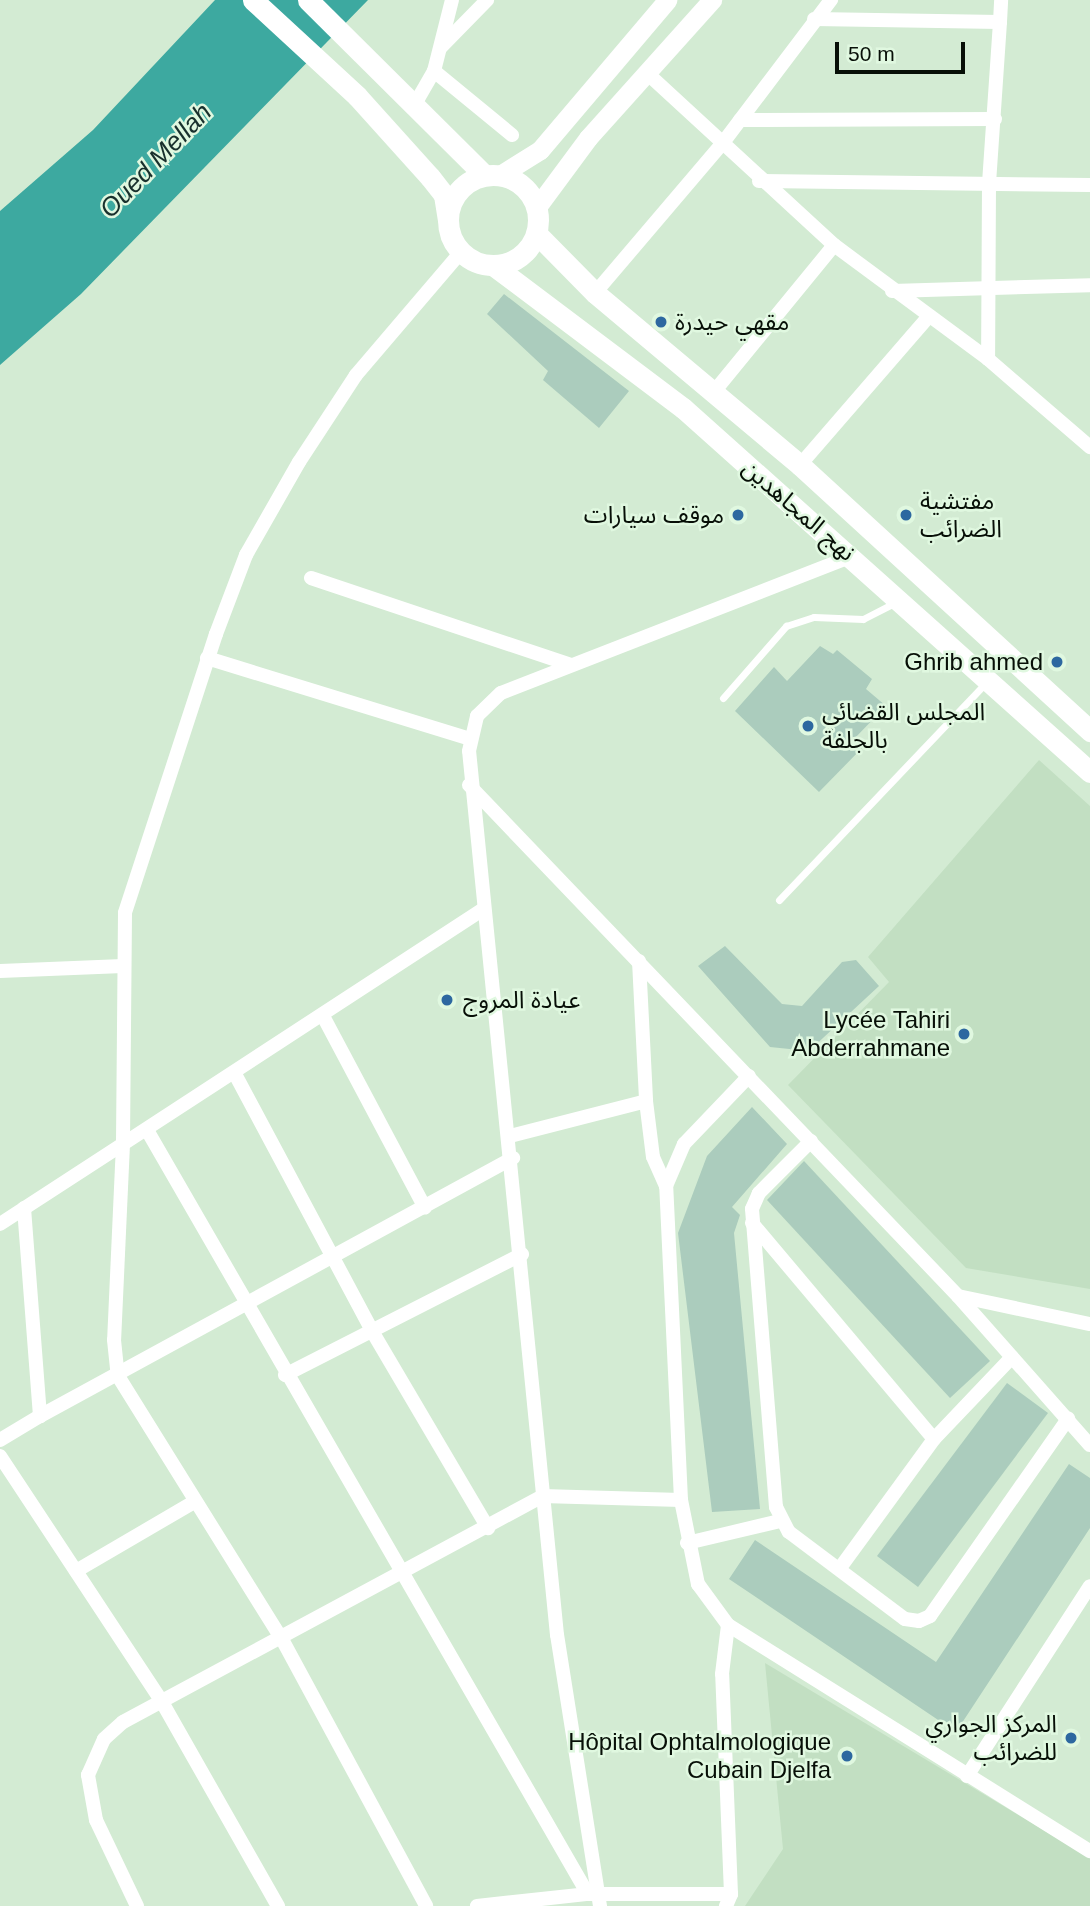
<!DOCTYPE html>
<html>
<head>
<meta charset="utf-8">
<style>
  body { margin:0 }
  #map { position:relative; width:1090px; height:1906px; overflow:hidden; background:#d3ebd3; font-family:Helvetica,"Noto Sans Arabic",sans-serif }
  div>[style] { position:absolute }
  [style*='--x'] { left:calc(var(--x)*1px); top:calc(var(--y)*1px); width:calc(var(--w)*1px); rotate:calc(var(--a)*1deg) }
  .built>* { inset:0; background:#c2dfc2 }
  .water>* { inset:0; background:#3da9a0 }
  .building>* { inset:0; background:#abccbd }
  .service>* { height:7px; margin:-3.5px; padding:0 3.5px; transform-origin:3.5px; border-radius:3.5px; background:#fff }
  .minor>* { height:14px; margin:-7px; padding:0 7px; transform-origin:7px; border-radius:7px; background:#fff }
  .tertiary>* { height:19px; margin:-9.5px; padding:0 9.5px; transform-origin:9.5px; border-radius:9.5px; background:#fff }
  .secondary>* { height:21px; margin:-10.5px; padding:0 10.5px; transform-origin:10.5px; border-radius:10.5px; background:#fff }
  .secondary>.ring { margin:-10.5px; padding:0; box-sizing:content-box; background:none; border:21px solid #fff; border-radius:50% }
  .dots>* { width:19px; height:19px; translate:-50% -50%; box-sizing:border-box; border:4px solid #e0f8e0; border-radius:50% }
  span { translate:-50% -50%; white-space:nowrap; text-align:center; line-height:1.15; -webkit-text-stroke:5px #e0f8e0; paint-order:stroke }
  .poi-label { font-size:24px; color:#070f07 }
  .left { translate:0 -50%; text-align:left }
  .right { translate:-100% -50%; text-align:right }
  .street-label { font-size:24px; color:#070f07 }
  .water-label { font-size:26px; color:#18302d; font-style:italic }
  .scale { position:absolute; left:835px; top:42px; width:130px; height:32px; box-sizing:border-box; border:4px solid #070f07; border-top:0; padding-left:9px; font-size:21px; line-height:24px; white-space:nowrap; color:#070f07; -webkit-text-stroke:5px #e0f8e0; paint-order:stroke }
</style>
</head>
<body>
<div id="map">
  <div class="built">
    <i style="clip-path:polygon(1039px 760px,1090px 806px,1090px 1289px,966px 1268px,788px 1085px,889px 982px,868px 957px)"></i>
    <i style="clip-path:polygon(765px 1663px,1090px 1858px,1090px 1906px,745px 1906px,783px 1849px)"></i>
  </div>
  <div class="water">
    <i style="clip-path:polygon(215px 0,368px 0,81px 294px,0 365px,0 211px,93px 130px)"></i>
  </div>
  <div class="building">
    <i style="clip-path:polygon(504px 294px,629px 391px,599px 428px,543px 380px,548px 371px,487px 314px)"></i>
    <i style="clip-path:polygon(820px 646px,833px 654px,837px 650px,872px 679px,866px 689px,886px 706px,853px 740px,863px 747px,819px 792px,735px 711px,774px 667px,787px 681px)"></i>
    <i style="clip-path:polygon(725px 946px,782px 1004px,802px 1006px,842px 962px,856px 960px,879px 986px,809px 1051px,770px 1047px,698px 966px)"></i>
    <i style="clip-path:polygon(752px 1107px,787px 1144px,732px 1207px,740px 1215px,734px 1233px,760px 1509px,712px 1512px,678px 1233px,707px 1156px)"></i>
    <i style="clip-path:polygon(804px 1161px,990px 1361px,950px 1398px,767px 1200px)"></i>
    <i style="clip-path:polygon(1007px 1383px,1048px 1413px,918px 1587px,877px 1556px)"></i>
    <i style="clip-path:polygon(1069px 1464px,1090px 1478px,1090px 1528px,956px 1732px,729px 1579px,755px 1540px,936px 1662px)"></i>
  </div>
  <div class="service">
    <i style="--x:723;--y:698;--w:96;--a:-48.8"></i>
    <i style="--x:786;--y:626;--w:29;--a:-18"></i>
    <i style="--x:814;--y:617;--w:49;--a:2.3"></i>
    <i style="--x:863;--y:619;--w:37;--a:-27"></i>
    <i style="--x:779;--y:900;--w:298;--a:-46.4"></i>
  </div>
  <div class="minor">
    <i style="--x:814;--y:19;--w:186;--a:0.9"></i>
    <i style="--x:1000;--y:22;--w:162;--a:93.9"></i>
    <i style="--x:989;--y:184;--w:175;--a:90.3"></i>
    <i style="--x:1000;--y:22;--w:22;--a:-87"></i>
    <i style="--x:441;--y:47;--w:66;--a:-45.6"></i>
    <i style="--x:434;--y:71;--w:101;--a:39.4"></i>
    <i style="--x:648;--y:74;--w:253;--a:42.6"></i>
    <i style="--x:834;--y:245;--w:192;--a:36.5"></i>
    <i style="--x:988;--y:359;--w:135;--a:40.8"></i>
    <i style="--x:415;--y:104;--w:38;--a:-60"></i>
    <i style="--x:434;--y:71;--w:73;--a:-75.8"></i>
    <i style="--x:740;--y:120;--w:255;--a:-0.2"></i>
    <i style="--x:759;--y:181;--w:331;--a:0.7"></i>
    <i style="--x:461;--y:252;--w:162;--a:130.5"></i>
    <i style="--x:356;--y:375;--w:104;--a:123.2"></i>
    <i style="--x:299;--y:462;--w:107;--a:119.7"></i>
    <i style="--x:246;--y:555;--w:85;--a:110.8"></i>
    <i style="--x:216;--y:634;--w:293;--a:108.1"></i>
    <i style="--x:125;--y:913;--w:231;--a:90.5"></i>
    <i style="--x:123;--y:1144;--w:431;--a:-33.1"></i>
    <i style="--x:892;--y:291;--w:198;--a:-1.7"></i>
    <i style="--x:595;--y:293;--w:196;--a:-49.6"></i>
    <i style="--x:722;--y:144;--w:181;--a:-52.9"></i>
    <i style="--x:713;--y:393;--w:191;--a:-50.7"></i>
    <i style="--x:800;--y:465;--w:196;--a:-49.1"></i>
    <i style="--x:311;--y:578;--w:274;--a:18.5"></i>
    <i style="--x:207;--y:658;--w:276;--a:17.1"></i>
    <i style="--x:469;--y:785;--w:707;--a:46.26"></i>
    <i style="--x:958;--y:1296;--w:199;--a:48.5"></i>
    <i style="--x:639;--y:961;--w:140;--a:87.1"></i>
    <i style="--x:646;--y:1101;--w:56;--a:82.9"></i>
    <i style="--x:653;--y:1157;--w:32;--a:66"></i>
    <i style="--x:0;--y:971;--w:123;--a:-2.3"></i>
    <i style="--x:323;--y:1016;--w:217;--a:62"></i>
    <i style="--x:235;--y:1074;--w:291;--a:61.9"></i>
    <i style="--x:372;--y:1331;--w:229;--a:59.5"></i>
    <i style="--x:147;--y:1130;--w:882;--a:60.01"></i>
    <i style="--x:588;--y:1894;--w:143;--a:0"></i>
    <i style="--x:510;--y:1136;--w:140;--a:-14.4"></i>
    <i style="--x:811;--y:1141;--w:74;--a:135"></i>
    <i style="--x:759;--y:1193;--w:17;--a:114"></i>
    <i style="--x:752;--y:1209;--w:299;--a:85.4"></i>
    <i style="--x:776;--y:1507;--w:28;--a:63"></i>
    <i style="--x:789;--y:1532;--w:145;--a:36.9"></i>
    <i style="--x:905;--y:1619;--w:14;--a:8"></i>
    <i style="--x:919;--y:1621;--w:12;--a:-24"></i>
    <i style="--x:930;--y:1616;--w:241;--a:-55"></i>
    <i style="--x:24;--y:1208;--w:209;--a:85.6"></i>
    <i style="--x:40;--y:1416;--w:539;--a:-28.61"></i>
    <i style="--x:752;--y:1223;--w:282;--a:49.9"></i>
    <i style="--x:0;--y:1224;--w:147;--a:-33"></i>
    <i style="--x:123;--y:1144;--w:196;--a:92.6"></i>
    <i style="--x:114;--y:1340;--w:36;--a:84"></i>
    <i style="--x:118;--y:1376;--w:312;--a:58.1"></i>
    <i style="--x:283;--y:1641;--w:301;--a:61.6"></i>
    <i style="--x:958;--y:1296;--w:135;--a:12"></i>
    <i style="--x:285;--y:1375;--w:266;--a:-27"></i>
    <i style="--x:0;--y:1440;--w:47;--a:-31"></i>
    <i style="--x:0;--y:1456;--w:295;--a:56.6"></i>
    <i style="--x:162;--y:1702;--w:235;--a:60.4"></i>
    <i style="--x:681;--y:1500;--w:314;--a:-92.7"></i>
    <i style="--x:666;--y:1186;--w:46;--a:-66.8"></i>
    <i style="--x:684;--y:1144;--w:94;--a:-46.3"></i>
    <i style="--x:687;--y:1543;--w:96;--a:-13.3"></i>
    <i style="--x:840;--y:1568;--w:160;--a:-53.9"></i>
    <i style="--x:934;--y:1439;--w:113;--a:-46.4"></i>
    <i style="--x:76;--y:1571;--w:137;--a:-30.3"></i>
    <i style="--x:967;--y:1776;--w:226;--a:-57.1"></i>
    <i style="--x:137;--y:1906;--w:95;--a:-115.5"></i>
    <i style="--x:96;--y:1820;--w:46;--a:-100.1"></i>
    <i style="--x:88;--y:1775;--w:39;--a:-66"></i>
    <i style="--x:104;--y:1739;--w:25;--a:-42"></i>
    <i style="--x:123;--y:1722;--w:476;--a:-28.3"></i>
    <i style="--x:542;--y:1496;--w:139;--a:1.6"></i>
    <i style="--x:681;--y:1500;--w:86;--a:78.6"></i>
    <i style="--x:698;--y:1584;--w:51;--a:53.8"></i>
    <i style="--x:728;--y:1625;--w:427;--a:32"></i>
    <i style="--x:477;--y:1906;--w:112;--a:-6.2"></i>
    <i style="--x:600;--y:1906;--w:274;--a:-99"></i>
    <i style="--x:557;--y:1635;--w:888;--a:-95.68"></i>
    <i style="--x:469;--y:751;--w:36;--a:-77"></i>
    <i style="--x:477;--y:716;--w:33;--a:-44"></i>
    <i style="--x:501;--y:693;--w:377;--a:-21.3"></i>
    <i style="--x:726;--y:1906;--w:13;--a:-67"></i>
    <i style="--x:731;--y:1894;--w:220;--a:-92.3"></i>
    <i style="--x:722;--y:1674;--w:49;--a:-83"></i>
  </div>
  <div class="tertiary">
    <i style="--x:500;--y:175;--w:47;--a:-32"></i>
    <i style="--x:540;--y:150;--w:197;--a:-49.7"></i>
    <i style="--x:537;--y:207;--w:86;--a:-53.5"></i>
    <i style="--x:588;--y:138;--w:186;--a:-48.1"></i>
  </div>
  <div class="secondary">
    <i style="--x:253;--y:0;--w:142;--a:42.7"></i>
    <i style="--x:357;--y:96;--w:109;--a:48"></i>
    <i style="--x:430;--y:177;--w:23;--a:52"></i>
    <i style="--x:444;--y:195;--w:24;--a:81"></i>
    <i style="--x:308;--y:0;--w:248;--a:44.8"></i>
    <i class="ring" style="left:448px;top:175px;width:69px;height:69px"></i>
    <i style="--x:537;--y:234;--w:83;--a:45.5"></i>
    <i style="--x:595;--y:293;--w:268;--a:40"></i>
    <i style="--x:800;--y:465;--w:394;--a:42.5"></i>
    <i style="--x:493;--y:265;--w:238;--a:37"></i>
    <i style="--x:683;--y:408;--w:546;--a:41.81"></i>
  </div>
  <div class="dots">
    <i style="left:661px;top:322px;background:#2d68a0"></i>
    <i style="left:738px;top:515px;background:#2d68a0"></i>
    <i style="left:906px;top:515px;background:#2d68a0"></i>
    <i style="left:1057px;top:662px;background:#2d68a0"></i>
    <i style="left:808px;top:726px;background:#2d68a0"></i>
    <i style="left:447px;top:1000px;background:#2d68a0"></i>
    <i style="left:964px;top:1034px;background:#2d68a0"></i>
    <i style="left:1071px;top:1738px;background:#2d68a0"></i>
    <i style="left:847px;top:1756px;background:#2d68a0"></i>
  </div>
  <div class="poi-label">
    <span class="left" style="left:675px;top:322px">مقهي حيدرة</span>
    <span class="left" style="left:920px;top:515px">مفتشية<br>الضرائب</span>
    <span class="right" style="left:724px;top:515px">موقف سيارات</span>
    <span class="right" style="left:1043px;top:662px">Ghrib ahmed</span>
    <span class="left" style="left:822px;top:726px">المجلس القضائي<br>بالجلفة</span>
    <span class="left" style="left:463px;top:1000px">عيادة المروج</span>
    <span class="right" style="left:950px;top:1034px">Lycée Tahiri<br>Abderrahmane</span>
    <span class="right" style="left:1057px;top:1738px">المركز الجواري<br>للضرائب</span>
    <span class="right" style="left:831px;top:1756px">Hôpital Ophtalmologique<br>Cubain Djelfa</span>
  </div>
  <div class="street-label">
    <span style="left:799px;top:510px;rotate:41deg">نهج المجاهدين</span>
  </div>
  <div class="water-label">
    <span style="left:156px;top:161px;rotate:-46deg">Oued Mellah</span>
  </div>
  <div class="scale">50 m</div>
</div>
</body>
</html>
